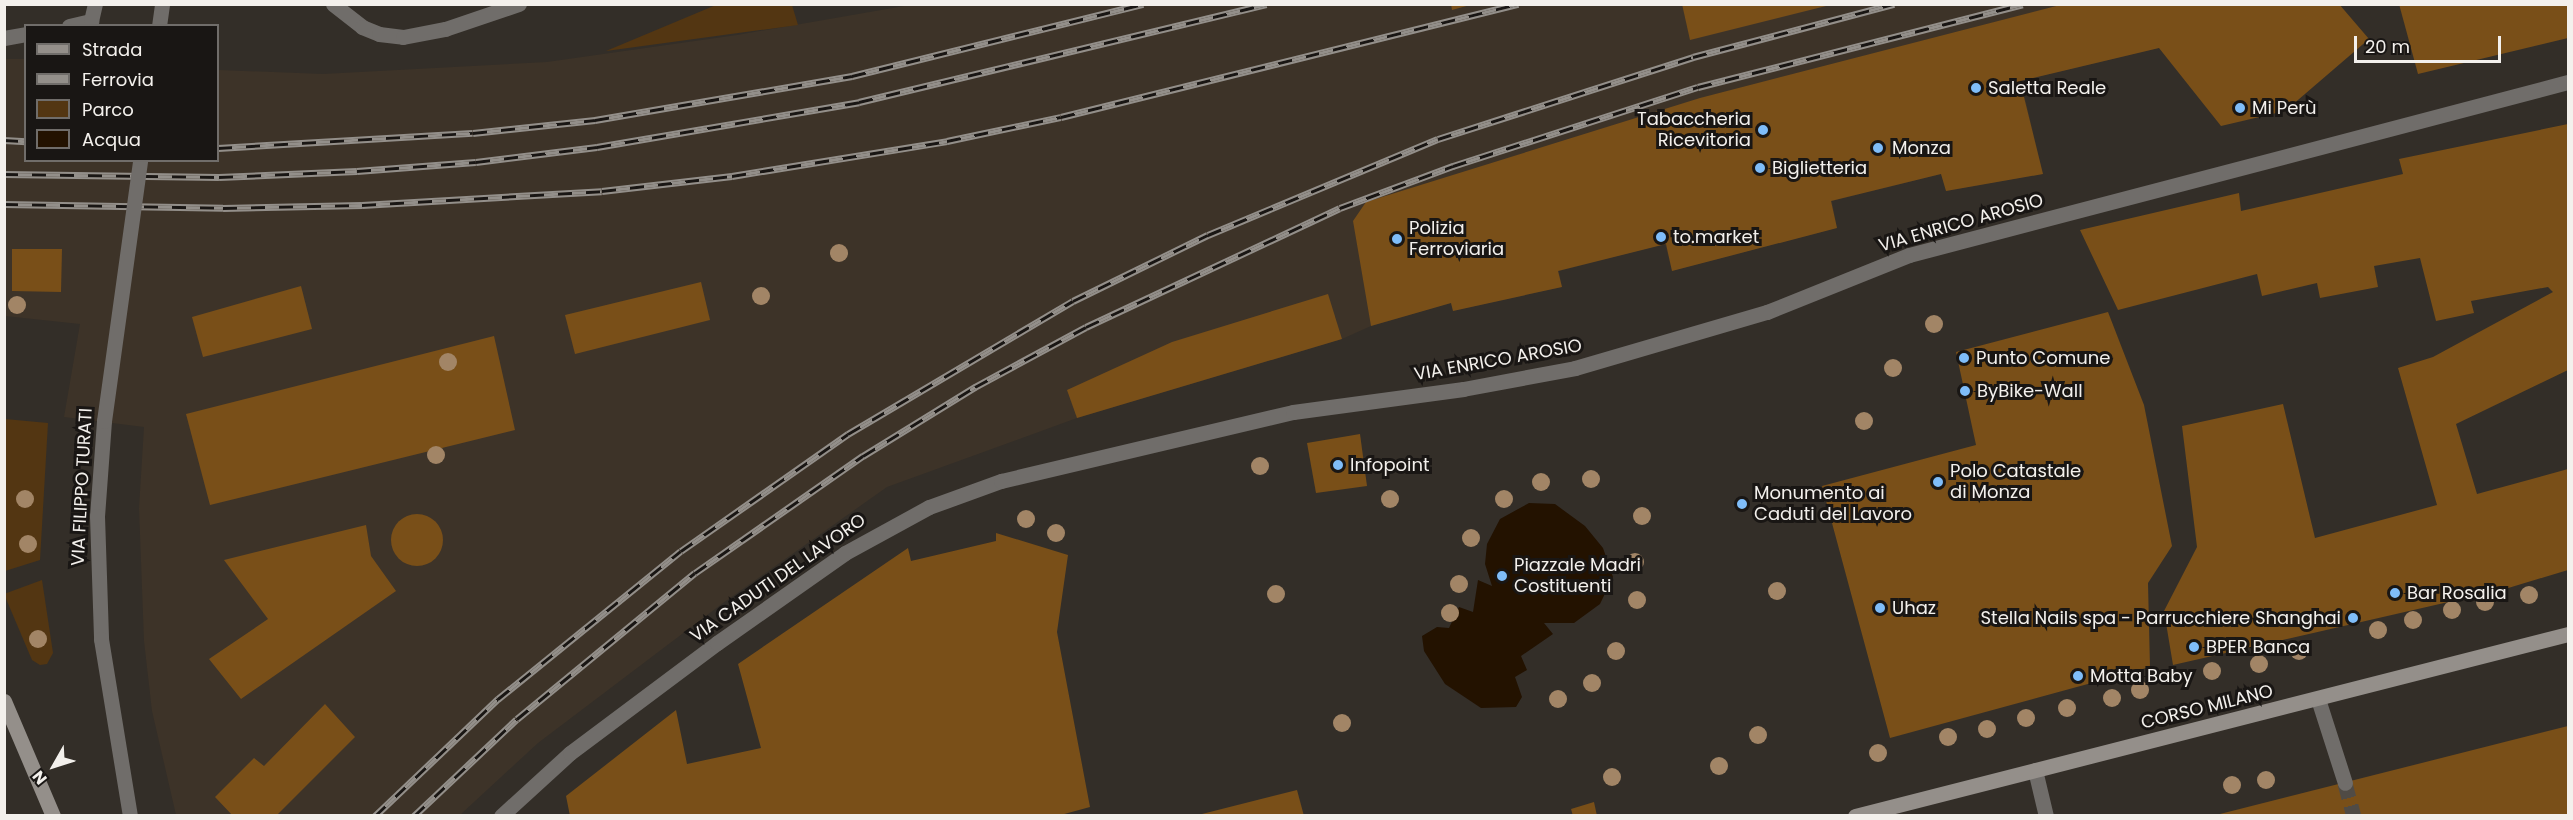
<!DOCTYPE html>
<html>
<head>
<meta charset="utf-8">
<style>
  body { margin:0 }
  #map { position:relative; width:2573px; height:820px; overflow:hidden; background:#332e28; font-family:Poppins,sans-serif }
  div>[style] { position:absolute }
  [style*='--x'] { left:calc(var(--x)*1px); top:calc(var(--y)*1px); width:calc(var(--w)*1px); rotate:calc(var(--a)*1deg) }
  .built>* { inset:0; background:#3d3328 }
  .green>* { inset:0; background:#533612 }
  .water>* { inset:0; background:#231200 }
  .building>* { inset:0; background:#794f18 }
  .round { border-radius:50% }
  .minor-tunnel>* { height:15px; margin-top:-7.5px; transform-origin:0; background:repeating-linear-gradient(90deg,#504b45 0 15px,transparent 0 23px) }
  .service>* { height:15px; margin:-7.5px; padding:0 7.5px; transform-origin:7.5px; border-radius:7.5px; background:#706d6a }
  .minor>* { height:15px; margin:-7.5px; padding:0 7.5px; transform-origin:7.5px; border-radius:7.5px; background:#706d6a }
  .tertiary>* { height:15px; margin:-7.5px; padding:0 7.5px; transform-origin:7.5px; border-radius:7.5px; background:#706d6a }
  .secondary>* { height:15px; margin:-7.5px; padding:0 7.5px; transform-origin:7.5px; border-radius:7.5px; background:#948f8a }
  .rail>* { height:7px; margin-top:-3.5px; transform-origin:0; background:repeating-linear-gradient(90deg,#191614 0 14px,#938f8a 0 28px); box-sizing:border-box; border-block:2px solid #938f8a }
  .tertiary-bridge>* { height:15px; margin:-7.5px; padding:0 7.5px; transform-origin:7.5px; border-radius:7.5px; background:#706d6a }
  .trees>* { width:18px; height:18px; margin:-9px; border-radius:50%; background:#a28566 }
  .dots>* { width:16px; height:16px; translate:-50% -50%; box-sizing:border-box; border:3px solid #191614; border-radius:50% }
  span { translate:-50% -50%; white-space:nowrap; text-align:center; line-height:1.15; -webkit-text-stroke:6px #191614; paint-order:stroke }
  .poi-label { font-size:18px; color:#f3f0ec }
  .left { translate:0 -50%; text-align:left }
  .right { translate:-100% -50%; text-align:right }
  .street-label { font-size:18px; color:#f3f0ec }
  .frame { position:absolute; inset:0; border:6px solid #f3f0ec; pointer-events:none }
  .legend { position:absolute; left:24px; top:24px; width:195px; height:138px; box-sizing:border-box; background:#191614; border:2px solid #706d6a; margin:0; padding:8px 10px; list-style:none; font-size:18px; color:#f3f0ec }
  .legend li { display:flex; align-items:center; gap:12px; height:30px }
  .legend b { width:30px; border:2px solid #706d6a }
  .north { position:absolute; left:24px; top:736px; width:60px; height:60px; -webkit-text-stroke:4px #191614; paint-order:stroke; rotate:231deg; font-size:16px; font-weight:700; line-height:24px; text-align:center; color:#f3f0ec }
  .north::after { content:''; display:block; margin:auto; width:21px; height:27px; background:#f3f0ec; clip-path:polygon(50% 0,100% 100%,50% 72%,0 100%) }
  .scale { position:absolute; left:2354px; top:36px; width:147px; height:27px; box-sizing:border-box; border:3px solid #f3f0ec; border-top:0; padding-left:8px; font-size:18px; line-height:21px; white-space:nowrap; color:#f3f0ec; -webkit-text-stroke:4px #191614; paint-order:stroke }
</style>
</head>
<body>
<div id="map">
  <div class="built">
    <i style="clip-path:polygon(910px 5px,2214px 5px,2159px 48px,2021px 81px,2043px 174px,1946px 191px,1941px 174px,1832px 201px,1837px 228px,1672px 271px,1665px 244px,1559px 271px,1562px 287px,1453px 311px,1451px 303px,1371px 326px,1342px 339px,1077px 418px,887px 487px,723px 603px,538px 743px,460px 815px,176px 815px,152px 711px,144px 641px,139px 508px,144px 427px,64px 417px,80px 324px,5px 316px,5px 59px,25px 59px,26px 160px,218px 160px,218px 70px,323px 74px,547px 62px,737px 35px)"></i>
  </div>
  <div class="green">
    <i style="clip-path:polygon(716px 5px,792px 5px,798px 25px,606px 51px)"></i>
    <i style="clip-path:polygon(5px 419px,48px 423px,40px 560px,5px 571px)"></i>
    <i style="clip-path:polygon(42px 580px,53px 653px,47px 664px,40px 665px,32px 660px,4px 594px)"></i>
  </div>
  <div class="water">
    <i style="clip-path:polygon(1529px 503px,1555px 504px,1585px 526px,1603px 548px,1613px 577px,1600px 604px,1574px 623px,1544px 623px,1553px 634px,1521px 656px,1527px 670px,1515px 677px,1522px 697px,1516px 707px,1481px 708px,1445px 684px,1424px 651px,1422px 636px,1437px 627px,1449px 628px,1459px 607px,1473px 612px,1478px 580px,1492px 586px,1485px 564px,1487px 544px,1500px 519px)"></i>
  </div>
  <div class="building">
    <i style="clip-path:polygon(1451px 4px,1470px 4px,1470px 5px,1452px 10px)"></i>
    <i style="clip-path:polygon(1682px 4px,1830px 4px,1830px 5px,1690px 40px)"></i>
    <i style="clip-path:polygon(2064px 4px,2339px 4px,2369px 39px,2285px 111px,2221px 126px,2159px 48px,2020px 81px,2043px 174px,1946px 191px,1941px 174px,1831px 201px,1837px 228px,1672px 271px,1666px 244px,1558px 271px,1562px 287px,1453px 311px,1451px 303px,1371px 326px,1353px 221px,1366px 202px,1700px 98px)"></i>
    <i style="clip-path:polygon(2399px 4px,2568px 4px,2568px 38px,2418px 74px)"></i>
    <i style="clip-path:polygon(2568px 124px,2568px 370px,2456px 424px,2477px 494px,2568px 469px,2568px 570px,2505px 589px,2173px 665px,2164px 611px,2197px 547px,2182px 426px,2283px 404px,2315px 538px,2437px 505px,2398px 368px,2433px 357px,2553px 292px,2548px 287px,2471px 301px,2474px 313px,2436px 321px,2420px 258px,2374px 266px,2378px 287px,2320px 298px,2317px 283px,2262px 296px,2257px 274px,2118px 310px,2080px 230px,2239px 193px,2241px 211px,2403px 174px,2399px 159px)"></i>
    <i style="clip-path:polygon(12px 249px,62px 249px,61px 292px,12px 291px)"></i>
    <i style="clip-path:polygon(701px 282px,710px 320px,575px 354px,565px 315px)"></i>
    <i style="clip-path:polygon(301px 286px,312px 329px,203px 357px,192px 317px)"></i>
    <i style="clip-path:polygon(1328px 294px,1342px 339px,1077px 418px,1067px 390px,1172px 342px)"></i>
    <i style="clip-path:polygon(2108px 312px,2144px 405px,2172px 546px,2148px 583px,2150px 667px,1890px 738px,1822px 486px,1976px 445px,1956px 352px)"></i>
    <i style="clip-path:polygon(494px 336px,515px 430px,210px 505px,186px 414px)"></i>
    <i style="clip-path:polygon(1360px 434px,1367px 486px,1316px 493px,1307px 443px)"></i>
    <i class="round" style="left:391px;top:514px;width:52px;height:52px"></i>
    <i style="clip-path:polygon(366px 525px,371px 556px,396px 591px,241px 699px,209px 659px,268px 619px,224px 560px)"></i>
    <i style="clip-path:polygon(996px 533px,1068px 555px,1057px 632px,1090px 807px,1057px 816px,570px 816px,566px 796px,676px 710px,687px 764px,761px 748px,738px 664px,908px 548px,911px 561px,996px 541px)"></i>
    <i style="clip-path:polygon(325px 704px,355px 737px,276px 816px,233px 816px,215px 797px,254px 758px,264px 766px)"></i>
    <i style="clip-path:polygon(2568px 726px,2567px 816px,2216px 816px,2216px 815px)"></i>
    <i style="clip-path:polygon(1297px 790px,1304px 816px,1198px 816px,1198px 815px)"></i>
    <i style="clip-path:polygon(1594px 802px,1597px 816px,1573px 816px,1571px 809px)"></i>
  </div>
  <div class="minor-tunnel">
    <i style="--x:2345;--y:783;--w:34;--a:75"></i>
  </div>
  <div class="service">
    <i style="--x:333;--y:4;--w:37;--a:38"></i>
    <i style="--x:362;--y:27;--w:18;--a:22"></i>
    <i style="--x:379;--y:34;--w:24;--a:7"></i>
    <i style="--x:403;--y:37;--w:43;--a:-10.8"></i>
    <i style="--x:445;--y:29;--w:78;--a:-18.7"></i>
  </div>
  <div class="minor">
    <i style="--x:69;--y:26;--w:23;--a:-13"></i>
    <i style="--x:91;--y:21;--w:17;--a:-77"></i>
    <i style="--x:4;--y:38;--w:22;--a:-10"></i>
    <i style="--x:1767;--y:312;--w:153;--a:-21.9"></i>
    <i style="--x:1909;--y:255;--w:681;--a:-14.71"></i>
    <i style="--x:2318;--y:699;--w:88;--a:72.2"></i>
    <i style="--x:2035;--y:770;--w:47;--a:76.6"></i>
  </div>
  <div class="tertiary">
    <i style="--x:159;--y:26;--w:22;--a:-82"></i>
    <i style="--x:104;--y:421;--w:95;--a:94.2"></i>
    <i style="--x:97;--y:516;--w:123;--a:88.1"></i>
    <i style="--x:101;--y:639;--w:179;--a:80.7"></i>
    <i style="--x:501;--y:816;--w:93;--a:-42.4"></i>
    <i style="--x:570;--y:753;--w:184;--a:-36.8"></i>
    <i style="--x:717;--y:643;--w:156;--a:-35.1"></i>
    <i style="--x:845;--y:553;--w:96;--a:-28.7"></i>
    <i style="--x:929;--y:507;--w:77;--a:-19.9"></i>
    <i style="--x:1001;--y:481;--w:300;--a:-13.3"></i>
    <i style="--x:1293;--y:412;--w:172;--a:-7.7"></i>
    <i style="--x:1463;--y:389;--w:114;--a:-10.6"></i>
    <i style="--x:1575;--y:368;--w:200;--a:-16.3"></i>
  </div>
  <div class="secondary">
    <i style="--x:4;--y:701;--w:125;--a:66.9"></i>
    <i style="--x:1855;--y:816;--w:736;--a:-14.32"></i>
  </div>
  <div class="rail">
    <i style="--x:4;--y:140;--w:22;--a:3"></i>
    <i style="--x:218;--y:148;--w:255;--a:-3.4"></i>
    <i style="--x:473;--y:133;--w:123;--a:-6.1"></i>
    <i style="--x:595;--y:120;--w:261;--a:-9.7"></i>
    <i style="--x:852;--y:76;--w:300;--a:-13.9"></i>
    <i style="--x:4;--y:174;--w:215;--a:0.8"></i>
    <i style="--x:219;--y:177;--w:138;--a:-2.5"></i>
    <i style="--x:357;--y:171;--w:119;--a:-4.3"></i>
    <i style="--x:476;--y:162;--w:122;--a:-7.1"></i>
    <i style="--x:597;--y:147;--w:266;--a:-9.7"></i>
    <i style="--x:859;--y:102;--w:419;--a:-13.5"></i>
    <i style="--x:4;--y:204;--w:219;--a:1"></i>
    <i style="--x:223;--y:208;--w:139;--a:-1.2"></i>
    <i style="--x:362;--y:205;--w:240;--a:-3.3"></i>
    <i style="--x:602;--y:191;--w:131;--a:-6.6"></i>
    <i style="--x:732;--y:176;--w:218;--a:-9.2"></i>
    <i style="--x:947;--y:141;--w:116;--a:-11.9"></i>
    <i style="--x:1061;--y:117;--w:471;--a:-13.9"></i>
    <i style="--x:375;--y:816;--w:170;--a:-43.6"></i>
    <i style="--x:498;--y:699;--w:235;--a:-39"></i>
    <i style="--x:681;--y:551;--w:204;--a:-35"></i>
    <i style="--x:848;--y:434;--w:261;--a:-30.6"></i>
    <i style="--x:1073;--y:301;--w:150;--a:-26.1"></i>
    <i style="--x:1208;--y:235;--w:249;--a:-22.7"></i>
    <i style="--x:1438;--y:139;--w:268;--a:-17.8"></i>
    <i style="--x:1693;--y:57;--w:208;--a:-14.8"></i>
    <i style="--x:414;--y:816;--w:141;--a:-43.3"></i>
    <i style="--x:517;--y:719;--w:230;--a:-39.4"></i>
    <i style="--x:695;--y:573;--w:205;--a:-34.9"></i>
    <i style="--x:863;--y:456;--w:132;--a:-31.6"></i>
    <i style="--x:975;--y:387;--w:126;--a:-28.4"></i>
    <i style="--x:1086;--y:327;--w:280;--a:-25.1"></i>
    <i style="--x:1340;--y:208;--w:121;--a:-20.4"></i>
    <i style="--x:1453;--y:166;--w:257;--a:-17.9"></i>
    <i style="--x:1698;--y:87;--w:335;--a:-14.3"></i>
  </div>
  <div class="tertiary-bridge">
    <i style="--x:104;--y:421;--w:263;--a:-82.1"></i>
  </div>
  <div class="trees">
    <i style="left:839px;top:253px"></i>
    <i style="left:761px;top:296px"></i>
    <i style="left:17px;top:305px"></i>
    <i style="left:1934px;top:324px"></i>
    <i style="left:448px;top:362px"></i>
    <i style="left:1893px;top:368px"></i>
    <i style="left:1864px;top:421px"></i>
    <i style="left:436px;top:455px"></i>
    <i style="left:1260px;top:466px"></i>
    <i style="left:1591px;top:479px"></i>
    <i style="left:1541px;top:482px"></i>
    <i style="left:25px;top:499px"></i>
    <i style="left:1390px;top:499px"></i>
    <i style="left:1504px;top:499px"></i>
    <i style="left:1642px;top:516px"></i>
    <i style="left:1026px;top:519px"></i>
    <i style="left:1056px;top:533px"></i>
    <i style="left:1471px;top:538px"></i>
    <i style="left:28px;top:544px"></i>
    <i style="left:1635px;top:562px"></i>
    <i style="left:1459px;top:584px"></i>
    <i style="left:1777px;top:591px"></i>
    <i style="left:1276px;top:594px"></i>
    <i style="left:2529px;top:595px"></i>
    <i style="left:1637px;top:600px"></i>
    <i style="left:2485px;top:602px"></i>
    <i style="left:2452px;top:610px"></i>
    <i style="left:1450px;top:613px"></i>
    <i style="left:2413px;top:620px"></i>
    <i style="left:2378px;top:630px"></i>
    <i style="left:38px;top:639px"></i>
    <i style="left:1616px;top:651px"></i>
    <i style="left:2299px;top:651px"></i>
    <i style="left:2259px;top:664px"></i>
    <i style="left:2212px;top:671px"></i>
    <i style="left:1592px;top:683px"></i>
    <i style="left:2140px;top:690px"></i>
    <i style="left:2112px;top:698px"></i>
    <i style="left:1558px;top:699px"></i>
    <i style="left:2067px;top:708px"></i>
    <i style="left:2026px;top:718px"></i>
    <i style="left:1342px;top:723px"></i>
    <i style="left:1987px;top:729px"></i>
    <i style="left:1758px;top:735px"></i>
    <i style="left:1948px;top:737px"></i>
    <i style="left:1878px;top:753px"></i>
    <i style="left:1719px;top:766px"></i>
    <i style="left:1612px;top:777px"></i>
    <i style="left:2266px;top:780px"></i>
    <i style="left:2232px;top:785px"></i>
  </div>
  <div class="dots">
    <i style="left:1976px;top:88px;background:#7fbdf9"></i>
    <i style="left:2240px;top:108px;background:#7fbdf9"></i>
    <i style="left:1763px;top:130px;background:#7fbdf9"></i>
    <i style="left:1878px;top:148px;background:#7fbdf9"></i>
    <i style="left:1760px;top:168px;background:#7fbdf9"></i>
    <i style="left:1661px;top:237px;background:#7fbdf9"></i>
    <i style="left:1397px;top:239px;background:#7fbdf9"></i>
    <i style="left:1964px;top:358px;background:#7fbdf9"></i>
    <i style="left:1965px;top:391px;background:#7fbdf9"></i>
    <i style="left:1338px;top:465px;background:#7fbdf9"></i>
    <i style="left:1938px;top:482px;background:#7fbdf9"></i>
    <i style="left:1742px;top:504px;background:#7fbdf9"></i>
    <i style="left:1502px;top:576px;background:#7fbdf9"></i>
    <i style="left:2395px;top:593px;background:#7fbdf9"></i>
    <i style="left:1880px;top:608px;background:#7fbdf9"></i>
    <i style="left:2353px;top:618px;background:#7fbdf9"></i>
    <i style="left:2194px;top:647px;background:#7fbdf9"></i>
    <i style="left:2078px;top:676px;background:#7fbdf9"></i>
  </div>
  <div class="poi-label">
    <span class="left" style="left:1988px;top:88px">Saletta Reale</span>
    <span class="left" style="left:2252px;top:108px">Mi Perù</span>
    <span class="right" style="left:1751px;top:130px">Tabaccheria<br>Ricevitoria</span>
    <span class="left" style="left:1892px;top:148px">Monza</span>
    <span class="left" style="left:1772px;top:168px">Biglietteria</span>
    <span class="left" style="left:1409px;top:239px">Polizia<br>Ferroviaria</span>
    <span class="left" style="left:1673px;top:237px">to.market</span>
    <span class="left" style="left:1976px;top:358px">Punto Comune</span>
    <span class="left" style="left:1977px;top:391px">ByBike-Wall</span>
    <span class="left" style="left:1350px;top:465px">Infopoint</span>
    <span class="left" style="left:1950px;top:482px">Polo Catastale<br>di Monza</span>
    <span class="left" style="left:1754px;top:504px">Monumento ai<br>Caduti del Lavoro</span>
    <span class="left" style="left:1514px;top:576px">Piazzale Madri<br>Costituenti</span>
    <span class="left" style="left:2407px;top:593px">Bar Rosalia</span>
    <span class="left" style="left:1892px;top:608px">Uhaz</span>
    <span class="right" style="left:2341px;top:618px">Stella Nails spa - Parrucchiere Shanghai</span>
    <span class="left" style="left:2206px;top:647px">BPER Banca</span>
    <span class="left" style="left:2090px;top:676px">Motta Baby</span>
  </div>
  <div class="street-label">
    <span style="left:1961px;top:223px;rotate:-16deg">VIA ENRICO AROSIO</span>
    <span style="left:1498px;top:360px;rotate:-10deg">VIA ENRICO AROSIO</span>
    <span style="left:82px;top:487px;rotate:-87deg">VIA FILIPPO TURATI</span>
    <span style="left:778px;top:578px;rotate:-35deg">VIA CADUTI DEL LAVORO</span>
    <span style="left:2207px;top:707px;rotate:-14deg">CORSO MILANO</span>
  </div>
  <div class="frame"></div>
  <ul class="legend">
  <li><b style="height:8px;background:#948f8a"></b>Strada</li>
  <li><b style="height:8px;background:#938f8a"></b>Ferrovia</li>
  <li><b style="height:16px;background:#533612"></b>Parco</li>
  <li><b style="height:16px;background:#231200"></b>Acqua</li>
  </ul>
  <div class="north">N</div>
  <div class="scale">20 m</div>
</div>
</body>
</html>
